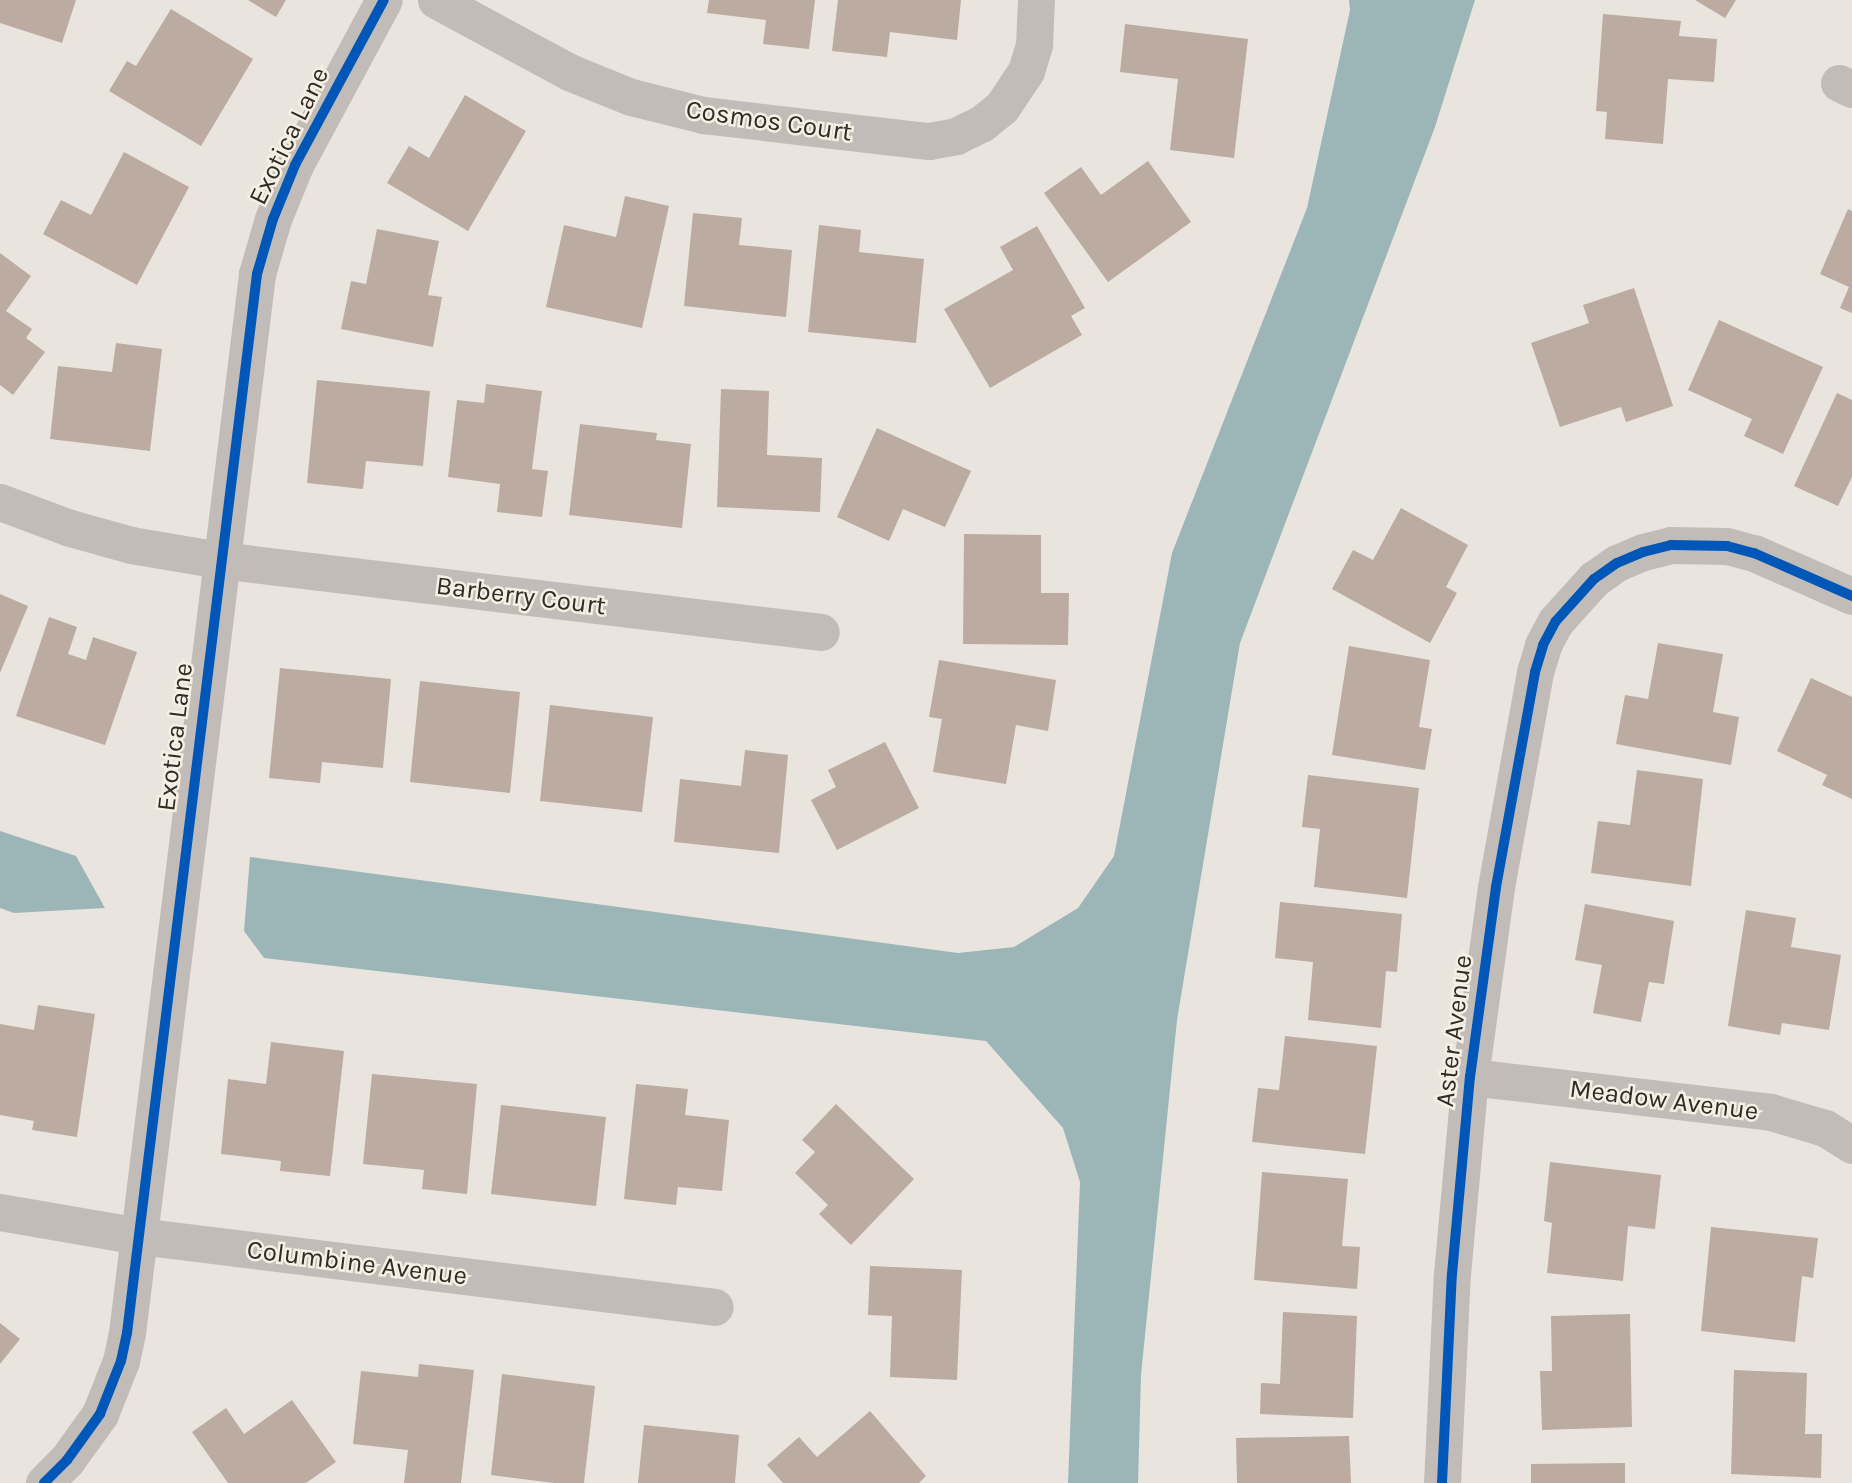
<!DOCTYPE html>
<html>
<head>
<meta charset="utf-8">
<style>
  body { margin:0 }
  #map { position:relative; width:1852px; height:1483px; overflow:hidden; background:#e9e5de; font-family:Karla,sans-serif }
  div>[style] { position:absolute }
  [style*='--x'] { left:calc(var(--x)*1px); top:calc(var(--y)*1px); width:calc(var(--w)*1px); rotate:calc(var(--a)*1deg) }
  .water>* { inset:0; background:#9cb6b8 }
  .building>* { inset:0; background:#bbaba1 }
  .street>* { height:37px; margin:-18.5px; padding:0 18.5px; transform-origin:18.5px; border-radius:18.5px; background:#c1bcb7 }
  .cycleway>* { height:10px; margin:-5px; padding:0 5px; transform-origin:5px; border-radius:5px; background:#0057b8 }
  span { translate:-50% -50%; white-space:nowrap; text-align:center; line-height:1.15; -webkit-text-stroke:5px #f6efe4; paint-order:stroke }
  .street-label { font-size:26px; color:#312b26 }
</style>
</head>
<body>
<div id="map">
  <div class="water">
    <i style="clip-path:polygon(1349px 0,1475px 0,1435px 127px,1240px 643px,1177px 1020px,1141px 1375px,1138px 1483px,1068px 1483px,1080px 1182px,1063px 1128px,986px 1041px,264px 958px,244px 931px,250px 857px,958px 953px,1014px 947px,1078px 908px,1114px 856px,1172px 553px,1307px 208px,1350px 10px)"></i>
    <i style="clip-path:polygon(0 831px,76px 856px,105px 908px,14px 913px,0 908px)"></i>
  </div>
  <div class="building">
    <i style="clip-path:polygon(0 0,76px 0,62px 43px,0 23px)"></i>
    <i style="clip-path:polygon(248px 0,286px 0,276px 17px)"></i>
    <i style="clip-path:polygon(709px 0,815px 0,809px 49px,763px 44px,766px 20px,707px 13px)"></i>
    <i style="clip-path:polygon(838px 0,961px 0,957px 40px,890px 32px,887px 57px,832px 51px)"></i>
    <i style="clip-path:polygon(1695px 0,1736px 0,1725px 18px)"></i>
    <i style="clip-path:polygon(171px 9px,253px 59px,201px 146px,109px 91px,127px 61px,136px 66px)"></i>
    <i style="clip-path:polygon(1603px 14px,1681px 21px,1679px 36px,1717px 39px,1714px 82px,1668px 79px,1663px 144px,1605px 139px,1607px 112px,1596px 111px)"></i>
    <i style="clip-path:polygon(1125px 24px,1248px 39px,1234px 158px,1170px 150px,1178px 79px,1120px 72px)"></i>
    <i style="clip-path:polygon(465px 95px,526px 131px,468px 231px,387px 183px,409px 146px,429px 158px)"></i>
    <i style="clip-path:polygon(124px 152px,189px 187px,137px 285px,43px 234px,61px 200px,91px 215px)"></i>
    <i style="clip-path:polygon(1148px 161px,1191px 222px,1108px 282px,1044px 193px,1081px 167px,1101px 195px)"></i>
    <i style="clip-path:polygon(625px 196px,669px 206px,642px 328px,546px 307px,564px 225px,616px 237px)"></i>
    <i style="clip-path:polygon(1848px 209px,1852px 211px,1852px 313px,1840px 308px,1849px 287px,1820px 274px)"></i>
    <i style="clip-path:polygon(693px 213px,742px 218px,739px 245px,792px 250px,786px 317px,684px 306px)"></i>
    <i style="clip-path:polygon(819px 225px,861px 230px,859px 252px,924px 259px,916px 343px,808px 332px)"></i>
    <i style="clip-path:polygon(1037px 226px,1085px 308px,1071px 316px,1082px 335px,990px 388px,944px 309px,1013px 270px,1000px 247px)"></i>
    <i style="clip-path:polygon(377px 229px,439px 241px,428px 295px,442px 297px,433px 347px,341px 329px,351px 281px,366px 284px)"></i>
    <i style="clip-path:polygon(0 253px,31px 276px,6px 311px,32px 329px,26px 338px,45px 352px,13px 395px,0 385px)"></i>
    <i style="clip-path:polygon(1634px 288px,1673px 406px,1626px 422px,1621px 407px,1560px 427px,1531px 343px,1589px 323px,1583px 305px)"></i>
    <i style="clip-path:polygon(1719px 320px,1823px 367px,1783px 454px,1744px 436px,1752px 419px,1688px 390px)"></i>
    <i style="clip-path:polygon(116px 343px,162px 349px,150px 451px,50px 439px,58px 366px,112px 372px)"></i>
    <i style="clip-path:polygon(317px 380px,430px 391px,423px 466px,366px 461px,363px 489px,307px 483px)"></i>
    <i style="clip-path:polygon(486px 384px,542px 391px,532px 469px,548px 471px,542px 517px,497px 512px,500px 484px,448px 477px,457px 400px,484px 403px)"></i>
    <i style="clip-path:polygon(721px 389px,769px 391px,767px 455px,822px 458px,820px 512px,717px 507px)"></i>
    <i style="clip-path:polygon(1837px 393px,1852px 400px,1852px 477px,1838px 506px,1794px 486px)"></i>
    <i style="clip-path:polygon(580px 424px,657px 433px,656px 440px,691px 444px,682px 528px,569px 515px)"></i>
    <i style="clip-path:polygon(877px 428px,971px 471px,945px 527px,903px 509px,889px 541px,837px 517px)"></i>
    <i style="clip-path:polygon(1401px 508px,1468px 545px,1446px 587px,1457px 593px,1430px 643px,1332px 589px,1353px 550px,1373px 560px)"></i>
    <i style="clip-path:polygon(964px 534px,1041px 535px,1041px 593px,1069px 593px,1068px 645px,963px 644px)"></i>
    <i style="clip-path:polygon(0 594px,28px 606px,0 673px)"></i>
    <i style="clip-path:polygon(49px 617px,77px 627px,68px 654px,86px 660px,93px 637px,137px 652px,105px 745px,16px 716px)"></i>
    <i style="clip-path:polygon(1658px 643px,1723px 654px,1713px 712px,1739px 717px,1731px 765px,1616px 744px,1625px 695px,1648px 699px)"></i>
    <i style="clip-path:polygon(1349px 646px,1430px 660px,1419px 727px,1432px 729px,1425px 770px,1332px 755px)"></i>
    <i style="clip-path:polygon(939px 660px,1056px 680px,1048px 731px,1016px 725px,1006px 784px,933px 772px,942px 719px,929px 717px)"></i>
    <i style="clip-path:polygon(280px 668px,391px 679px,383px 768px,322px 762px,320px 783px,269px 778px)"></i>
    <i style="clip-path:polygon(1811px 678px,1852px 697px,1852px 799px,1822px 785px,1827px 775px,1777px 751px)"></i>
    <i style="clip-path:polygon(420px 681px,520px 692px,510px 793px,410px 782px)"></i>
    <i style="clip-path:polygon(550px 705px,653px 717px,642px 812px,540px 801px)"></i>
    <i style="clip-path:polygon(885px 742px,919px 808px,837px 850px,811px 800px,836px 787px,828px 770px)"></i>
    <i style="clip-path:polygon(745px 750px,788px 755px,779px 853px,674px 842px,680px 779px,741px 786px)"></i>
    <i style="clip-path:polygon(1637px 770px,1703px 779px,1691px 886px,1591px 873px,1598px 821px,1630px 825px)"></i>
    <i style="clip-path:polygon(1308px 775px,1419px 788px,1407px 898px,1314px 887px,1320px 829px,1302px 827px)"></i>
    <i style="clip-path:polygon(1280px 902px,1402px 914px,1397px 972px,1386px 971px,1381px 1028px,1308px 1020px,1313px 962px,1275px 958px)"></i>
    <i style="clip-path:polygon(1585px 904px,1674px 921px,1664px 984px,1649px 982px,1641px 1022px,1593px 1013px,1602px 965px,1575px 960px)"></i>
    <i style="clip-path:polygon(1746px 910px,1796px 918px,1791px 947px,1841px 955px,1829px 1030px,1782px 1023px,1780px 1035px,1728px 1026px)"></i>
    <i style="clip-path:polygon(38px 1005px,95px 1014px,77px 1137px,32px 1130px,34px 1121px,0 1115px,0 1024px,34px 1030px)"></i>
    <i style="clip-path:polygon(1285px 1036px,1377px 1046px,1365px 1154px,1252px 1142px,1258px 1088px,1279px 1090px)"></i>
    <i style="clip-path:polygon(271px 1042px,344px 1051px,330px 1176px,280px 1171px,281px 1161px,221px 1154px,228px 1079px,266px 1084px)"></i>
    <i style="clip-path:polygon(372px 1074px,477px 1084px,467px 1194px,422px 1189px,424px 1170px,363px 1164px)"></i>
    <i style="clip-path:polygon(636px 1084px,688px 1089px,685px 1115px,729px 1120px,722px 1191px,678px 1187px,676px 1205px,624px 1199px)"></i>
    <i style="clip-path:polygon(836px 1104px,914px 1179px,851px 1245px,819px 1214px,828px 1205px,795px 1173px,815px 1152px,802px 1140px)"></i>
    <i style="clip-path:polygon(501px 1105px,606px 1117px,596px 1206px,491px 1194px)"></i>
    <i style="clip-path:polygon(1550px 1162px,1661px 1175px,1655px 1229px,1628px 1226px,1623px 1281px,1547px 1273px,1552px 1223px,1544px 1221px)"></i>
    <i style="clip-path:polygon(1262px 1172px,1348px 1179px,1342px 1246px,1360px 1247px,1357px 1289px,1254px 1280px)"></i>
    <i style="clip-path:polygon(1711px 1227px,1818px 1238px,1813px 1278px,1802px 1276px,1795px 1342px,1701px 1331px)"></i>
    <i style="clip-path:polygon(870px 1266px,962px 1270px,957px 1380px,890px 1377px,892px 1316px,868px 1315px)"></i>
    <i style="clip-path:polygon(1283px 1312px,1357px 1316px,1353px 1418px,1260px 1414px,1261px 1383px,1280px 1384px)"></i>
    <i style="clip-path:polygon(1630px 1314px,1632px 1427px,1542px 1430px,1540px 1371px,1552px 1371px,1551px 1316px)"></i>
    <i style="clip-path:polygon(0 1323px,20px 1339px,0 1364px)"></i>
    <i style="clip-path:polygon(419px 1364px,474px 1370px,461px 1483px,404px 1483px,408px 1450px,353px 1444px,361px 1371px,418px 1377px)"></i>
    <i style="clip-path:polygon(1734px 1370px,1807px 1373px,1805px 1434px,1822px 1434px,1821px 1478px,1731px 1474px)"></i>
    <i style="clip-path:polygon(502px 1374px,595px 1386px,584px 1483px,554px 1483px,491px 1475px)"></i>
    <i style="clip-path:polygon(292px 1400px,336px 1462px,306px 1483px,228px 1483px,192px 1432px,226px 1408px,244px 1434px)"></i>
    <i style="clip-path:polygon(870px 1411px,926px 1476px,919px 1483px,783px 1483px,767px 1465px,799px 1437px,817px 1457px)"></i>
    <i style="clip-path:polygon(644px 1425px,739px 1435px,735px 1483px,638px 1483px)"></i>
    <i style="clip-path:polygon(1349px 1436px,1351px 1483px,1237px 1483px,1236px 1438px)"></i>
    <i style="clip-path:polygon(1625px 1463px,1625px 1483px,1531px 1483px,1531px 1464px)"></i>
  </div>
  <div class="street">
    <i style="--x:436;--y:0;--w:151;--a:28.4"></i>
    <i style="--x:569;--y:72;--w:67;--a:22"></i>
    <i style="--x:631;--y:97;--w:74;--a:14"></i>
    <i style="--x:703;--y:115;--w:227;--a:6.6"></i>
    <i style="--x:929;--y:141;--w:27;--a:-10"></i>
    <i style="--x:956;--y:136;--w:28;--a:-26"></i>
    <i style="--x:981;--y:124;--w:27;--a:-39"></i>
    <i style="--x:1002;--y:107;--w:43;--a:-56.3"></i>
    <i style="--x:1026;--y:71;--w:27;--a:-73"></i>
    <i style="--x:1034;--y:45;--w:45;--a:-87.5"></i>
    <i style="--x:1839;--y:83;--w:14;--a:25"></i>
    <i style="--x:0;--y:502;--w:75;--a:20.4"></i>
    <i style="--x:70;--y:528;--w:63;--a:15.6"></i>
    <i style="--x:131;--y:545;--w:90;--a:9.6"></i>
    <i style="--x:220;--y:560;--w:605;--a:6.83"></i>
    <i style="--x:1470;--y:1077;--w:303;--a:6.6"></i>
    <i style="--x:1771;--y:1112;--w:56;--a:16.5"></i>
    <i style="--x:1825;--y:1128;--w:32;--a:32"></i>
    <i style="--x:0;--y:1212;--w:141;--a:9.8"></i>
    <i style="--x:139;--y:1236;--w:580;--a:7.03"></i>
    <i style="--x:44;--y:1483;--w:33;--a:-45"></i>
    <i style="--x:67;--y:1460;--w:57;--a:-54.3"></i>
    <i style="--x:100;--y:1414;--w:57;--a:-68.4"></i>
    <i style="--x:121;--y:1361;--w:29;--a:-78"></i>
    <i style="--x:127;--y:1333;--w:1067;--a:-83"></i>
    <i style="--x:257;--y:274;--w:57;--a:-73.8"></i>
    <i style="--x:273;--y:219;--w:58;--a:-67.8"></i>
    <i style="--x:295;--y:165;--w:187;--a:-61.7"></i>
    <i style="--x:1442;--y:1483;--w:209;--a:-87.3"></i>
    <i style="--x:1452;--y:1274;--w:198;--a:-84.8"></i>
    <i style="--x:1470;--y:1077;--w:192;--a:-82.2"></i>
    <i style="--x:1496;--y:887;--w:219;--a:-79.7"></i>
    <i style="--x:1535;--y:672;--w:28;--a:-73"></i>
    <i style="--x:1543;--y:645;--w:27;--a:-62"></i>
    <i style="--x:1556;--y:621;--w:57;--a:-47.9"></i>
    <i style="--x:1594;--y:579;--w:28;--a:-35"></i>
    <i style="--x:1617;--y:563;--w:28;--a:-23"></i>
    <i style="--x:1643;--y:552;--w:29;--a:-14"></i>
    <i style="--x:1671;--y:545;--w:56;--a:1"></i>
    <i style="--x:1727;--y:546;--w:28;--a:15"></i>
    <i style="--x:1754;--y:553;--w:107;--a:23.7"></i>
  </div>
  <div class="cycleway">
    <i style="--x:44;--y:1483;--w:33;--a:-45"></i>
    <i style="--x:67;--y:1460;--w:57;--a:-54.3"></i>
    <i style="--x:100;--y:1414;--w:57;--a:-68.4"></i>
    <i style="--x:121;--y:1361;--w:29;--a:-78"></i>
    <i style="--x:127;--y:1333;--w:1067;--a:-83"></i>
    <i style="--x:257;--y:274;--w:57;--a:-73.8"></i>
    <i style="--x:273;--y:219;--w:58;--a:-67.8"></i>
    <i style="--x:295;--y:165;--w:187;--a:-61.7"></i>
    <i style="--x:1442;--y:1483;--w:209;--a:-87.3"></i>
    <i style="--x:1452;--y:1274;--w:198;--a:-84.8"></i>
    <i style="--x:1470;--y:1077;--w:192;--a:-82.2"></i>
    <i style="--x:1496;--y:887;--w:219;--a:-79.7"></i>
    <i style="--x:1535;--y:672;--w:28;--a:-73"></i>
    <i style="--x:1543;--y:645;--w:27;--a:-62"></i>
    <i style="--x:1556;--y:621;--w:57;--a:-47.9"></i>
    <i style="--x:1594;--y:579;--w:28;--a:-35"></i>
    <i style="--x:1617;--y:563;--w:28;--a:-23"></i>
    <i style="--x:1643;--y:552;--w:29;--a:-14"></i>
    <i style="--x:1671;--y:545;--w:56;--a:1"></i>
    <i style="--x:1727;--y:546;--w:28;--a:15"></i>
    <i style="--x:1754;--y:553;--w:107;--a:23.7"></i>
  </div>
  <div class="street-label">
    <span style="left:769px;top:121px;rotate:8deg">Cosmos Court</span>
    <span style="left:289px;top:136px;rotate:-64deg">Exotica Lane</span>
    <span style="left:521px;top:596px;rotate:7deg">Barberry Court</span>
    <span style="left:175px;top:737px;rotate:-83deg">Exotica Lane</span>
    <span style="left:1454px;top:1031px;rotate:-83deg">Aster Avenue</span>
    <span style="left:1664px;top:1100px;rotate:7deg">Meadow Avenue</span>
    <span style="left:357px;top:1263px;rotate:7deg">Columbine Avenue</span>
  </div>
</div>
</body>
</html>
